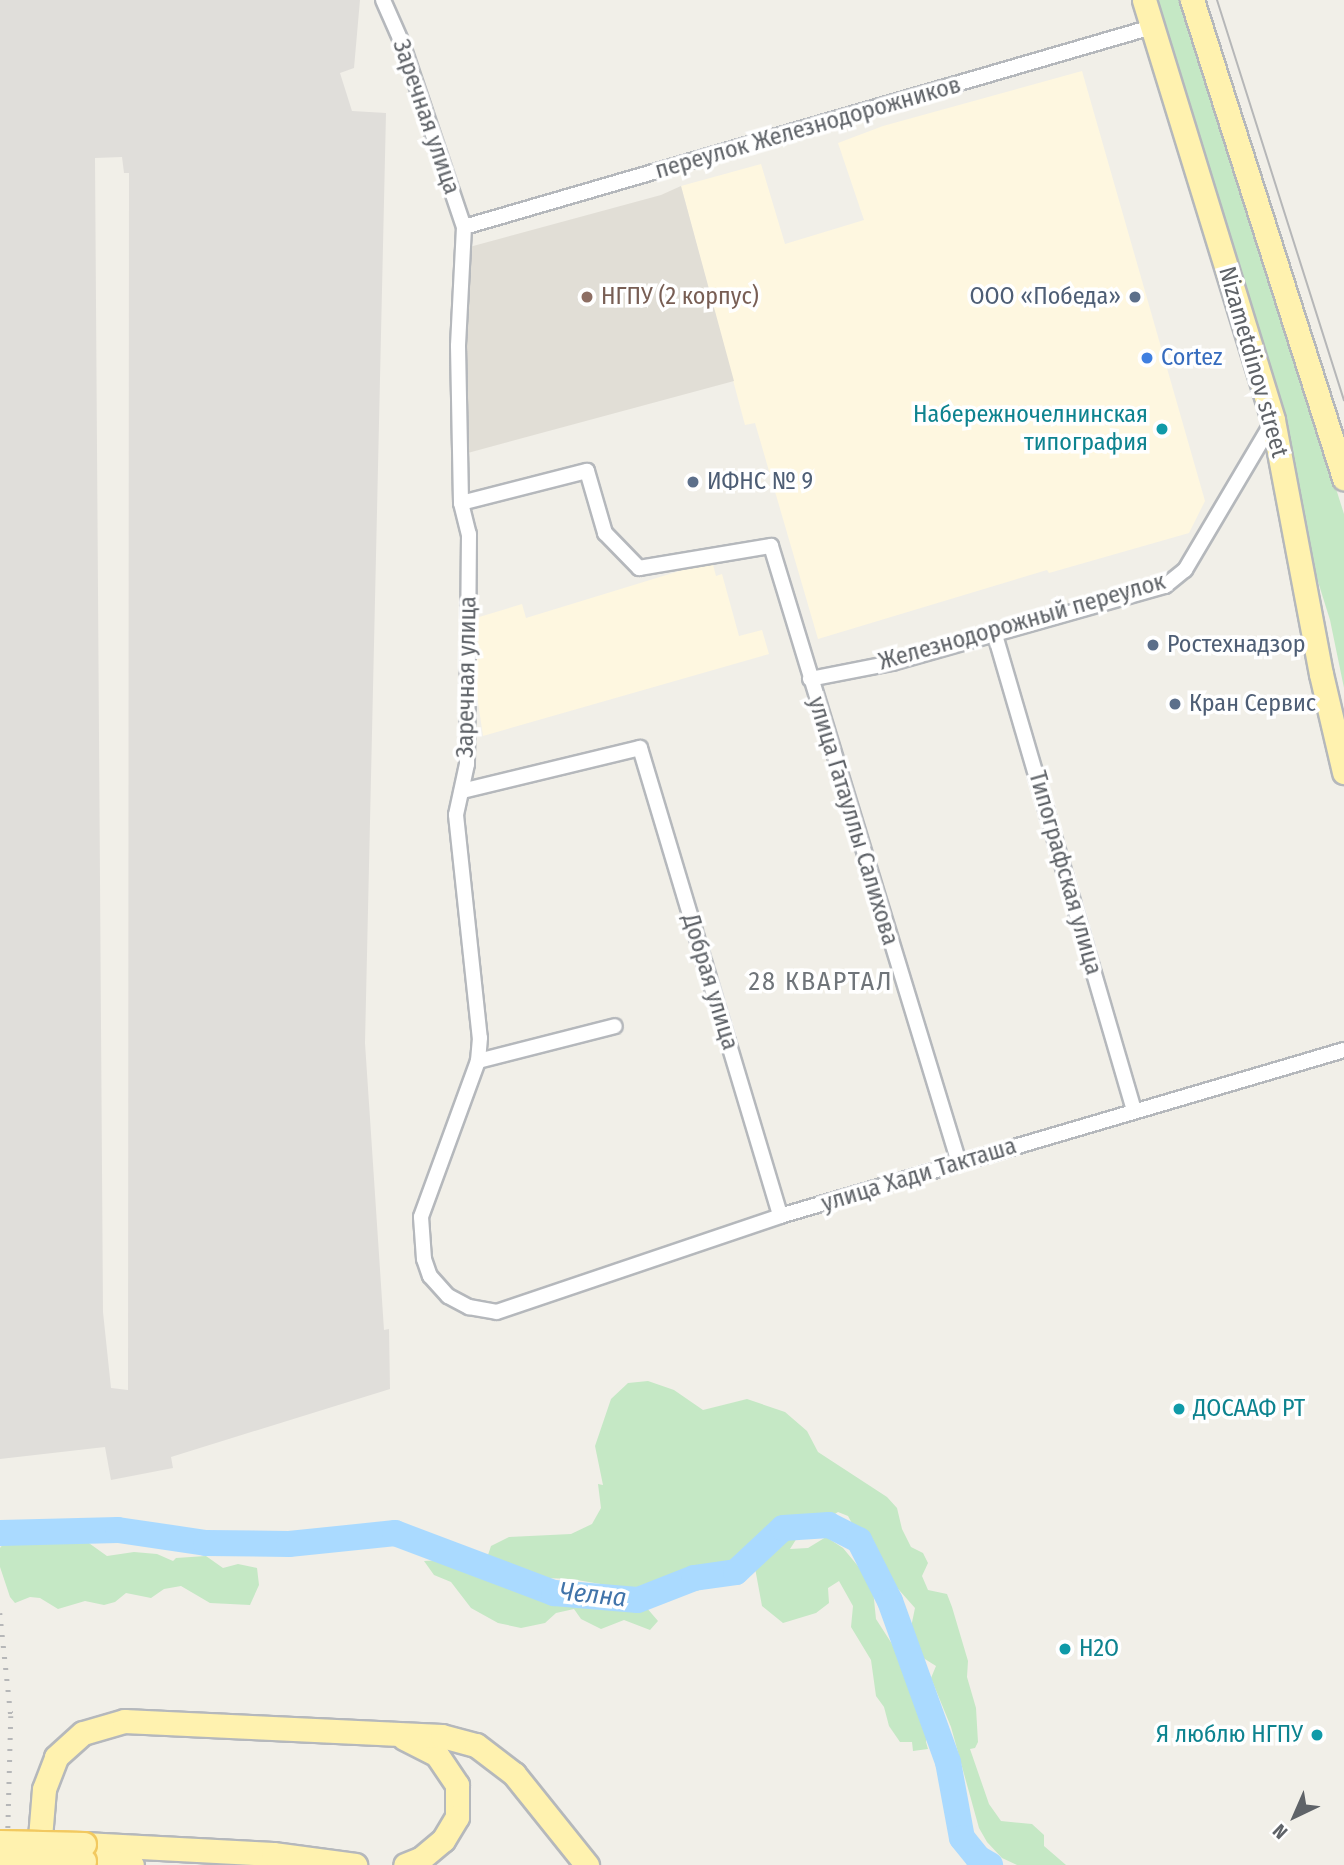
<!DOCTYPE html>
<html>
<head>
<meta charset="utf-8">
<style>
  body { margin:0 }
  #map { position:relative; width:1344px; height:1865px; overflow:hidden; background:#f1efe8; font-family:"Fira Sans Condensed",sans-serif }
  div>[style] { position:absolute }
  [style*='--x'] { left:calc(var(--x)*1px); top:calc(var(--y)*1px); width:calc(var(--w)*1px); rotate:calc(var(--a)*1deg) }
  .commercial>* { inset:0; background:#fef7e0 }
  .industrial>* { inset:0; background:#e0deda }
  .education>* { inset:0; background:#e1ded6 }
  .green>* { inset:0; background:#c5e8c5 }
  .river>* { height:26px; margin:-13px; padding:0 13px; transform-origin:13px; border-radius:13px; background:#aadaff }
  .roads { filter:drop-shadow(2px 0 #b5b8bc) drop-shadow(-2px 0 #b5b8bc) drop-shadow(0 2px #b5b8bc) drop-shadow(0 -2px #b5b8bc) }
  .minor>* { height:14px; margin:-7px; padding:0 7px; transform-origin:7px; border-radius:7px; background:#fff }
  .primary>* { height:23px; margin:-11.5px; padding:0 11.5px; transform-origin:11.5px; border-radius:11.5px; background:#fff2af }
  .tram>* { height:2px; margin:-1px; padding:0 1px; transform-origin:1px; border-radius:1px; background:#b6b7b8 }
  .rail>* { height:4.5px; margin-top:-2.25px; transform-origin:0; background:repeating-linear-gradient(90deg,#b6b7b8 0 2px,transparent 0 11px) }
  .bridges { filter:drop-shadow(2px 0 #f2c960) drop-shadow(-2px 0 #f2c960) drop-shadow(0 2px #f2c960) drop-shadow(0 -2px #f2c960) }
  .primary-bridge>* { height:23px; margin:-11.5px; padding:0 11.5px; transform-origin:11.5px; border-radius:11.5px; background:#fff2af }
  .dots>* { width:19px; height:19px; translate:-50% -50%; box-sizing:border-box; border:4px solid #fff; border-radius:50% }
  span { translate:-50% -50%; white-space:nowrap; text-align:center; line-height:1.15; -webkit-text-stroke:7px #fff; paint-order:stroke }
  .street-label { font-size:24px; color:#5f6368 }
  .education-label { font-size:24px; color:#785e54 }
  .left { translate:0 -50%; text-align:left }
  .service-label { font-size:24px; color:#4e5e75 }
  .right { translate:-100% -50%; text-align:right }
  .shop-label { font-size:24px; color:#366cbe }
  .culture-label { font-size:24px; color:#0d838f }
  .neighbourhood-label { font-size:26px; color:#70757a; letter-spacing:2px }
  .water-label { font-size:26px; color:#4174aa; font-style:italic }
  .north { position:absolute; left:1260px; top:1781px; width:70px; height:70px; -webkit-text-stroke:5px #fff; paint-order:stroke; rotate:224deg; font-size:19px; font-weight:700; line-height:28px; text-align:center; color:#5f6368 }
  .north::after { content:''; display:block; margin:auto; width:24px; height:32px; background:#5f6368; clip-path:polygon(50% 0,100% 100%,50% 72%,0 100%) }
</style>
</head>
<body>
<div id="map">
  <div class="commercial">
    <i style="clip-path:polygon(1082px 71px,1205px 501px,1189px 533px,1049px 573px,1047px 570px,818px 639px,755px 423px,745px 425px,681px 186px,761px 164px,785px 244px,864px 220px,838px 143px,883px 126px)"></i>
    <i style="clip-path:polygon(712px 561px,716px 576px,722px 574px,739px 636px,762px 630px,769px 654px,483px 736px,466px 621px,522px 604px,526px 618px)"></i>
  </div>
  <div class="industrial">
    <i style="clip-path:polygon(evenodd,0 0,360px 0,354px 68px,340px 73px,352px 111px,386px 113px,365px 1043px,384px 1330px,389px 1329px,390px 1389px,171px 1457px,173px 1468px,111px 1480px,105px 1447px,0 1459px,0 0,122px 157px,124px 173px,129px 173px,128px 1390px,111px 1388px,103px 1312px,95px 158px,122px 157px)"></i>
  </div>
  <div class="education">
    <i style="clip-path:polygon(681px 186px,734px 381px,464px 454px,462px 249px,661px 195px)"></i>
  </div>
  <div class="green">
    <i style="clip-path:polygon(1153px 0,1182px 0,1344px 514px,1344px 688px,1330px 620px,1310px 556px,1286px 422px)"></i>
    <i style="clip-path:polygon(648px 1381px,674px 1390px,703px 1410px,747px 1399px,785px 1412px,807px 1431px,818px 1452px,887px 1497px,897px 1508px,902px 1529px,911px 1547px,923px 1553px,928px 1563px,922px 1576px,928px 1590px,947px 1594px,952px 1607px,968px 1661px,967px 1677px,976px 1708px,978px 1742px,975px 1748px,970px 1749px,989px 1804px,1001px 1821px,1032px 1824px,1044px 1835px,1044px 1846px,1066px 1865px,1017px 1865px,1002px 1858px,987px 1842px,979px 1828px,951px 1727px,931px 1678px,936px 1666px,917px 1654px,910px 1632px,915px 1608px,884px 1573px,885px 1565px,879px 1555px,854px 1527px,848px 1516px,838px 1512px,830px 1517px,783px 1519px,771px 1523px,764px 1535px,731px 1566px,722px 1584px,658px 1601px,624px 1588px,571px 1579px,546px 1578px,500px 1562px,488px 1555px,491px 1546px,509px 1537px,571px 1534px,592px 1524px,601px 1508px,598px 1484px,603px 1485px,595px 1446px,611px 1399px,628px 1383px)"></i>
    <i style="clip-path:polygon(786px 1532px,797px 1538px,790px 1549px,808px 1548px,826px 1537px,843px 1548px,867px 1577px,873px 1590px,876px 1619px,901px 1658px,919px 1712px,929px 1730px,926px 1742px,928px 1749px,913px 1751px,912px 1742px,900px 1742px,889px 1726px,884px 1707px,876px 1696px,871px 1660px,851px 1627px,853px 1606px,839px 1581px,828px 1588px,829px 1603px,816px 1613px,783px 1623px,762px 1606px,755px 1568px,764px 1561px,768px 1545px)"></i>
    <i style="clip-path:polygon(86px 1541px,107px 1556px,134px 1552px,157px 1554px,173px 1561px,176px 1558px,206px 1556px,223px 1568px,238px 1564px,257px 1568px,259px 1585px,250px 1605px,210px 1603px,181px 1586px,164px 1589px,151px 1598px,126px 1593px,115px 1602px,104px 1605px,85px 1601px,58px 1609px,40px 1598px,30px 1597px,15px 1603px,10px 1597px,0 1567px,0 1548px,4px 1543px)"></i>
    <i style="clip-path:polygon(444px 1560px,495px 1583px,507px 1583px,543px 1593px,574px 1599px,587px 1589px,601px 1591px,605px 1604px,646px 1607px,658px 1621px,650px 1630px,624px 1620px,601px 1629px,581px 1619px,574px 1609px,556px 1613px,545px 1623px,521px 1628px,498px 1623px,471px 1608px,451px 1582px,434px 1575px,424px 1561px)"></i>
  </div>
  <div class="river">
    <i style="--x:0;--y:1533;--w:118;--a:-1.5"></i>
    <i style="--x:118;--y:1530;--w:89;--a:8.4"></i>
    <i style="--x:206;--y:1543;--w:83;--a:0.7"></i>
    <i style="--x:289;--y:1544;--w:107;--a:-5.9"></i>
    <i style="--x:395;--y:1533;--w:170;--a:20.7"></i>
    <i style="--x:554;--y:1593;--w:84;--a:4.8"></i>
    <i style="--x:638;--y:1600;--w:60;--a:-21.4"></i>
    <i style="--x:694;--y:1578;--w:42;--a:-8.1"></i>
    <i style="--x:736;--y:1572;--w:64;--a:-43.1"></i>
    <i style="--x:783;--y:1528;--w:46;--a:-3.7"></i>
    <i style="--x:829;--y:1525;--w:34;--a:27"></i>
    <i style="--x:859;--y:1540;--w:68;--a:63.1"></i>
    <i style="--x:890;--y:1601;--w:171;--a:70.2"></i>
    <i style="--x:948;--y:1762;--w:77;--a:79.6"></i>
    <i style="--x:962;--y:1838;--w:26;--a:51"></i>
    <i style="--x:978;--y:1858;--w:14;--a:30"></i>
  </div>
  <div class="roads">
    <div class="minor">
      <i style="--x:383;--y:0;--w:47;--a:66.2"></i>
      <i style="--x:402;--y:43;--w:194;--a:71.4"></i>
      <i style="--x:464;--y:227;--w:119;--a:92.9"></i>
      <i style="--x:458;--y:346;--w:157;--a:88.9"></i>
      <i style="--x:461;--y:503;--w:32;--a:76"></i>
      <i style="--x:469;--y:534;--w:230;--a:90.5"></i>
      <i style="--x:467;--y:764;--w:52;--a:102.2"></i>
      <i style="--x:456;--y:815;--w:224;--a:83.9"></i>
      <i style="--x:480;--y:1038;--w:23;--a:95"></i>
      <i style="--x:478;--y:1061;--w:166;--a:110.1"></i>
      <i style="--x:421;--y:1217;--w:42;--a:85.9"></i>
      <i style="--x:424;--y:1259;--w:18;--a:71"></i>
      <i style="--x:430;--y:1276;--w:27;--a:48"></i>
      <i style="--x:448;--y:1296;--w:24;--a:28"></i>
      <i style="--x:469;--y:1307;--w:28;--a:10"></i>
      <i style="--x:497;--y:1312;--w:299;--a:-18.7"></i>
      <i style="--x:780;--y:1216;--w:588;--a:-16.4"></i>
      <i style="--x:464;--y:227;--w:716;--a:-16.21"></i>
      <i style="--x:461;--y:503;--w:130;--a:-14.3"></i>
      <i style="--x:587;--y:471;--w:65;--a:73.8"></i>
      <i style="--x:605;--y:533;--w:49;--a:45.8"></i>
      <i style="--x:639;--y:568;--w:134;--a:-9.5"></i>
      <i style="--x:771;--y:546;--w:645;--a:73.05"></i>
      <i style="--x:995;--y:635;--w:495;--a:73.7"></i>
      <i style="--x:810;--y:679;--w:84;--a:-11"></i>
      <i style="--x:892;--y:663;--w:284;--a:-15.8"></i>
      <i style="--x:1165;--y:586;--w:26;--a:-39"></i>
      <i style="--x:1185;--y:570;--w:173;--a:-59.4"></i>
      <i style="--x:462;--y:791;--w:183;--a:-13.6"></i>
      <i style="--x:640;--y:748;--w:488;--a:73.3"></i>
      <i style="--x:478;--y:1061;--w:141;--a:-14.3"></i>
    </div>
    <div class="primary">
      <i style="--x:1144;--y:0;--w:439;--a:72.9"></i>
      <i style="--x:1273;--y:420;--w:258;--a:79.3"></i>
      <i style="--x:1321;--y:674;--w:101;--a:76.8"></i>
      <i style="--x:1192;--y:0;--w:502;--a:72.36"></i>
      <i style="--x:404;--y:1738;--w:37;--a:27"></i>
      <i style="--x:437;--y:1755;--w:36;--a:56"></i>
      <i style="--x:457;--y:1785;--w:32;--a:90"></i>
      <i style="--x:457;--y:1817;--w:27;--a:121"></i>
      <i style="--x:443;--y:1840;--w:30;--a:140"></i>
      <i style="--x:420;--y:1859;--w:16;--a:158"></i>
      <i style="--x:84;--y:1844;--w:189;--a:3"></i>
      <i style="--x:273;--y:1854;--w:83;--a:7.6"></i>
      <i style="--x:84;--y:1861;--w:48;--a:4.8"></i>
      <i style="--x:38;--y:1862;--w:73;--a:-85.3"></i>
      <i style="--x:44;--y:1789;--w:34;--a:-69"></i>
      <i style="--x:56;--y:1757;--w:36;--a:-42"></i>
      <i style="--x:83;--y:1733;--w:43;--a:-16.3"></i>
      <i style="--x:124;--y:1721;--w:318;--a:2.7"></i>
      <i style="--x:442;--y:1736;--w:35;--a:15"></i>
      <i style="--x:476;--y:1745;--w:48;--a:37.3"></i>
      <i style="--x:514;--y:1774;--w:117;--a:51.3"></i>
    </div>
  </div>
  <div class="tram">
    <i style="--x:1217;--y:0;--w:420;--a:72.4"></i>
  </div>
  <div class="rail">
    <i style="--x:0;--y:1613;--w:104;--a:83.9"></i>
    <i style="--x:11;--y:1716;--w:149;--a:91.5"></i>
  </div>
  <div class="bridges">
    <div class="primary-bridge">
      <i style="--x:0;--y:1842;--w:84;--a:1.4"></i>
      <i style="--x:0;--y:1859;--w:84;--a:1.4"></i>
    </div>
  </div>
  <div class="dots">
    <i style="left:587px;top:297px;background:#8d6e63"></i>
    <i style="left:1135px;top:297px;background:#5c6f8a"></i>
    <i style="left:1147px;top:358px;background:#3f7fe0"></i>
    <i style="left:1162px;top:429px;background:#0f9aa8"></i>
    <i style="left:693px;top:482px;background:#5c6f8a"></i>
    <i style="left:1153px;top:645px;background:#5c6f8a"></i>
    <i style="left:1175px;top:704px;background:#5c6f8a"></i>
    <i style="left:1179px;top:1409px;background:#0f9aa8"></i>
    <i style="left:1065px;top:1649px;background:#0f9aa8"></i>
    <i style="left:1317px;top:1735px;background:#0f9aa8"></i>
  </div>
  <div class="street-label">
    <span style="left:426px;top:117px;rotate:71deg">Заречная улица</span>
    <span style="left:808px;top:128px;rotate:-16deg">переулок Железнодорожников</span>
    <span style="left:1253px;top:362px;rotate:74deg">Nizametdinov street</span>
    <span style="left:1022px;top:622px;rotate:-16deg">Железнодорожный переулок</span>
    <span style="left:467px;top:677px;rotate:-89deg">Заречная улица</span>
    <span style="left:853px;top:821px;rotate:73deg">улица Гатауллы Салихова</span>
    <span style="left:1065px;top:873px;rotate:74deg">Типографская улица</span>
    <span style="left:710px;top:982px;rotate:73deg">Добрая улица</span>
    <span style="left:919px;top:1175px;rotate:-17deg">улица Хади Такташа</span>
  </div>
  <div class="education-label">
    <span class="left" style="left:601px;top:297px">НГПУ (2 корпус)</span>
  </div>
  <div class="service-label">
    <span class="right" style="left:1121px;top:297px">ООО «Победа»</span>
    <span class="left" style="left:707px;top:482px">ИФНС № 9</span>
    <span class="left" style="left:1167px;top:645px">Ростехнадзор</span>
    <span class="left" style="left:1189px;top:704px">Кран Сервис</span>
  </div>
  <div class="shop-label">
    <span class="left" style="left:1161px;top:358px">Cortez</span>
  </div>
  <div class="culture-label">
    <span class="right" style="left:1148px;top:429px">Набережночелнинская<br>типография</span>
    <span class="left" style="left:1193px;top:1409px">ДОСААФ РТ</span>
    <span class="left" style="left:1079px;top:1649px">H2O</span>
    <span class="right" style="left:1303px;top:1735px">Я люблю НГПУ</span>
  </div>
  <div class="neighbourhood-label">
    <span style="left:821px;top:982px">28 КВАРТАЛ</span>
  </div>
  <div class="water-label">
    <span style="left:593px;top:1595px;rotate:6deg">Челна</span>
  </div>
  <div class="north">N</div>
</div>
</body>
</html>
